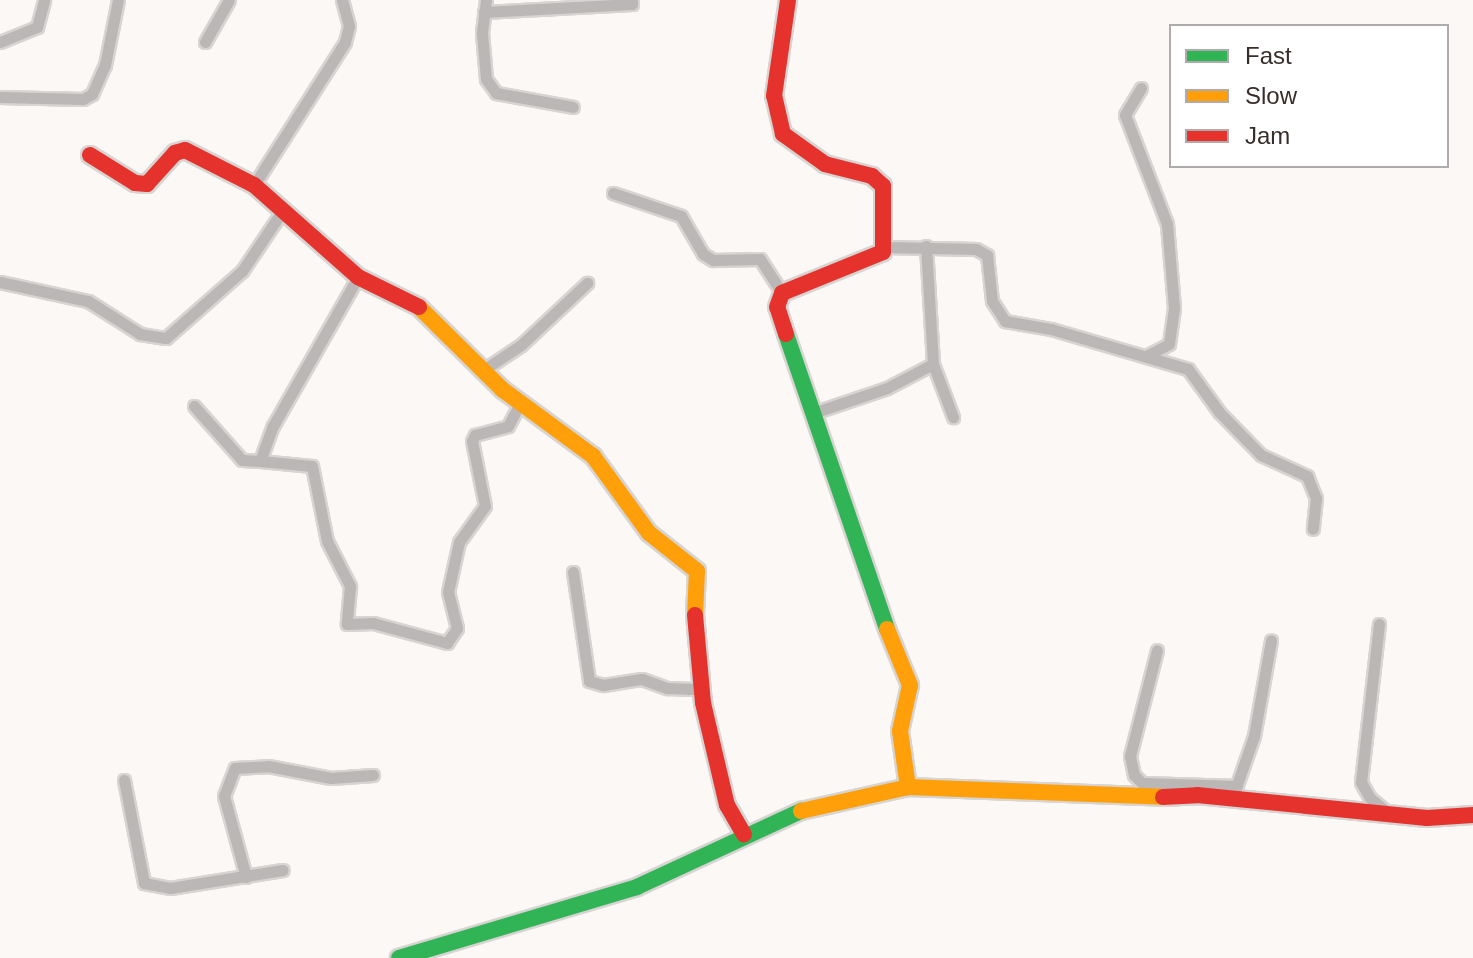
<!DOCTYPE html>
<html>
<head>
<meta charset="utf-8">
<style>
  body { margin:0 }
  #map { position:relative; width:1473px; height:958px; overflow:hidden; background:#fbf8f6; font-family:Helvetica,sans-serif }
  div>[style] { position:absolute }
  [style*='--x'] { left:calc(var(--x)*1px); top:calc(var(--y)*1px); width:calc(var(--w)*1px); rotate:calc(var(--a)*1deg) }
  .roads { filter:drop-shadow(2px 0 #d7d4d2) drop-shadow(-2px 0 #d7d4d2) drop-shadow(0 2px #d7d4d2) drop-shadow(0 -2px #d7d4d2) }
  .street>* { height:11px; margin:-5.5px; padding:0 5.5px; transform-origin:5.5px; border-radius:5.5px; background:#bab7b6 }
  .fast>* { height:16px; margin:-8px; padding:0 8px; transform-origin:8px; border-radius:8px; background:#30b455 }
  .slow>* { height:16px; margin:-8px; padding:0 8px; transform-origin:8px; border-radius:8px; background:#ff9f0a }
  .jam>* { height:16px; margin:-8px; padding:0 8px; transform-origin:8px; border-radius:8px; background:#e5322d }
  span { translate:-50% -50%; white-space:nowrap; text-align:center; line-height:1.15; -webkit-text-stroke:7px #fff; paint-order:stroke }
  .legend { position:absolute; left:1169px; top:24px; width:280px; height:144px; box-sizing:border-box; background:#fff; border:2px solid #afabaa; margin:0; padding:10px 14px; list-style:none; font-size:24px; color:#372e2a }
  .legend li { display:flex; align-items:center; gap:16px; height:40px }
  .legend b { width:40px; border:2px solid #afabaa }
</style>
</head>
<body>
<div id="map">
  <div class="roads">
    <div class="street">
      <i style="--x:486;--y:0;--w:33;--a:97"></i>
      <i style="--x:482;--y:33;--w:46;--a:85"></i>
      <i style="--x:486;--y:79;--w:17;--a:54"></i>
      <i style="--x:496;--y:93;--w:78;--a:10.3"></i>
      <i style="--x:484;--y:12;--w:148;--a:-3.1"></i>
      <i style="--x:632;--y:4;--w:4;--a:-90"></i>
      <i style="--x:0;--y:42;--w:40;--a:-22"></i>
      <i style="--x:37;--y:27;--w:28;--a:-75"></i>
      <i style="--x:205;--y:42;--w:48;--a:-60.3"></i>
      <i style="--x:1141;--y:88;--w:31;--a:121"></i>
      <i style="--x:1125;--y:115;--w:117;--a:68.9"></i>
      <i style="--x:1167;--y:224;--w:84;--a:85.2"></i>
      <i style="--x:1174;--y:308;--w:36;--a:98"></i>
      <i style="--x:1169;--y:344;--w:26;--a:152"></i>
      <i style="--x:0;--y:97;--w:83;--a:1.4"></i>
      <i style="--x:83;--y:99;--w:10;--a:-29"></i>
      <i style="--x:92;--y:94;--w:32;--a:-66"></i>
      <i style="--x:105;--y:65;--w:66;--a:-78.7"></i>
      <i style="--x:254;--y:185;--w:169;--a:-57.5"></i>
      <i style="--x:345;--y:42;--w:16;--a:-76"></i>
      <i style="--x:349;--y:26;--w:27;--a:-105"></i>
      <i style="--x:613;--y:193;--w:72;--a:18.7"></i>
      <i style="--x:681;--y:216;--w:44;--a:59.9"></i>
      <i style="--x:703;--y:254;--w:12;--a:31"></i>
      <i style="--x:713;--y:260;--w:47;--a:-1.2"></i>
      <i style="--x:760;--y:259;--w:40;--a:57.1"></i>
      <i style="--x:926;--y:246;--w:118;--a:86.6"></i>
      <i style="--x:933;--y:364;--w:57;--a:69.3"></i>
      <i style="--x:886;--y:247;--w:90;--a:1.3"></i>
      <i style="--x:976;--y:249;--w:13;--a:29"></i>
      <i style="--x:987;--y:255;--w:46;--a:83.8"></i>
      <i style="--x:992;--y:301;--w:24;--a:57"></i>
      <i style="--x:1005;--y:321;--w:47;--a:9.9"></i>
      <i style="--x:1051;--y:329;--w:143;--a:16.3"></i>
      <i style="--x:1188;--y:369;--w:54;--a:54"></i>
      <i style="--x:1220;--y:413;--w:59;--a:45.7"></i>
      <i style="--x:1261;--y:455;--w:51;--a:24.5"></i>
      <i style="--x:1307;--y:476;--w:24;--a:68"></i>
      <i style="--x:1316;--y:498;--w:31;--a:96"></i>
      <i style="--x:0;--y:282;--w:90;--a:12.2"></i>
      <i style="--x:88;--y:301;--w:62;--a:32.4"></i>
      <i style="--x:140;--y:334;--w:26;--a:9"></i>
      <i style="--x:166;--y:338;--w:101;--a:-41.4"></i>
      <i style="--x:242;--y:271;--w:70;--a:-56.1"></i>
      <i style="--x:482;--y:371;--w:47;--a:-33.7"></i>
      <i style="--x:521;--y:345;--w:91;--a:-43.2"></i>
      <i style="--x:194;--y:406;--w:72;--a:48.4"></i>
      <i style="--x:242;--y:460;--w:18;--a:3"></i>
      <i style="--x:260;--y:461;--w:37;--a:-70"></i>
      <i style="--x:273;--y:426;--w:172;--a:-60.3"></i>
      <i style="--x:816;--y:412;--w:75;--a:-18.7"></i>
      <i style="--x:887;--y:388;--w:52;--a:-27.6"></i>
      <i style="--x:260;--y:461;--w:52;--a:5.5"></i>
      <i style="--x:312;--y:466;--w:76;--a:78.7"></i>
      <i style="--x:327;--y:541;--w:51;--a:62.9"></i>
      <i style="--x:350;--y:586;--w:38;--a:95"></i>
      <i style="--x:347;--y:624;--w:26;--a:-2"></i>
      <i style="--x:373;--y:623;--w:77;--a:15.1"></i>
      <i style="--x:447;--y:643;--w:18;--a:-56"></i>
      <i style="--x:457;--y:628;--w:37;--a:-104"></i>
      <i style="--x:448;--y:592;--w:51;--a:-77.6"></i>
      <i style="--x:459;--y:542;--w:44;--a:-54.2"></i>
      <i style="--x:485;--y:506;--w:66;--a:-101.3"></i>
      <i style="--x:472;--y:441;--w:7;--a:-63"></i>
      <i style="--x:475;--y:435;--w:34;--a:-15"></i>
      <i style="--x:508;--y:426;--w:27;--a:-62"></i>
      <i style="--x:573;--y:572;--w:110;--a:81.6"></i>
      <i style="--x:589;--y:681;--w:15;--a:16"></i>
      <i style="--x:603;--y:685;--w:39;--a:-9"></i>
      <i style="--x:642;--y:679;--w:27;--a:20"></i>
      <i style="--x:667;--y:688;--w:34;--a:2"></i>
      <i style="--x:1379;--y:624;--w:159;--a:96.5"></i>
      <i style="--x:1361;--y:782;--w:18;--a:61"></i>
      <i style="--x:1370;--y:798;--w:25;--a:40"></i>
      <i style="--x:124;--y:780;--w:105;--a:79"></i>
      <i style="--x:144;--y:883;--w:26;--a:11"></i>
      <i style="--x:170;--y:888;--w:114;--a:-9.1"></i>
      <i style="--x:1144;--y:783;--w:93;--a:1.8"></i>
      <i style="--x:1143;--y:798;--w:10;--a:-61"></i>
      <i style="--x:1148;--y:789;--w:20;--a:-135"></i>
      <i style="--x:1134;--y:775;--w:19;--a:-102"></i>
      <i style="--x:1130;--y:756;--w:109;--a:-75.7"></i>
      <i style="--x:1232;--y:799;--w:67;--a:-70.8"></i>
      <i style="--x:1254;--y:736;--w:97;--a:-79.9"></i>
      <i style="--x:246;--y:877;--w:84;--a:-105.2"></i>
      <i style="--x:224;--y:796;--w:30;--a:-69"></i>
      <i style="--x:235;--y:768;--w:33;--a:-3"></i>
      <i style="--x:268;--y:766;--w:64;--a:10.8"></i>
      <i style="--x:331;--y:778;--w:42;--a:-4.1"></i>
    </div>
    <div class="fast">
      <i style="--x:786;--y:334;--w:312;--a:71.1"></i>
      <i style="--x:399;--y:958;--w:248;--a:-16.6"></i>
      <i style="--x:637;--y:887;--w:181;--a:-24.9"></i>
    </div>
    <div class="slow">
      <i style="--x:419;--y:307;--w:118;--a:44.7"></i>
      <i style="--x:503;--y:390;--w:112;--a:36.3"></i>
      <i style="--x:593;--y:456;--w:95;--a:54"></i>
      <i style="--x:649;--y:533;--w:61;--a:38.4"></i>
      <i style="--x:697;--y:571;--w:44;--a:92.6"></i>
      <i style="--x:887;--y:629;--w:61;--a:67.7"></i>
      <i style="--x:910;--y:685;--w:47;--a:102.3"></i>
      <i style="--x:900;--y:731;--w:57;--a:81.9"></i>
      <i style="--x:801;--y:811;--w:110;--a:-12.6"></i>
      <i style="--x:908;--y:787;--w:255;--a:2.2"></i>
    </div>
    <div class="jam">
      <i style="--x:90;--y:155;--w:53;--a:31.9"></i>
      <i style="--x:135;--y:183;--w:12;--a:5"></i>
      <i style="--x:147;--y:184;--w:42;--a:-47.9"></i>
      <i style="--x:175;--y:153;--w:10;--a:-17"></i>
      <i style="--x:185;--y:150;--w:77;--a:26.9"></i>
      <i style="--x:254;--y:185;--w:139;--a:41.5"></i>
      <i style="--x:358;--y:277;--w:68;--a:26.2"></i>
      <i style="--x:786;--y:334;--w:28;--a:-108"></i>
      <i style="--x:777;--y:307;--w:15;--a:-70"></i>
      <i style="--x:782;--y:293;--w:109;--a:-22.1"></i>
      <i style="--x:883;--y:252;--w:66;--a:-90"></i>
      <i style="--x:883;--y:186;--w:15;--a:-138"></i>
      <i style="--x:872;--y:176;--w:49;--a:-165.7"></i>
      <i style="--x:825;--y:164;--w:52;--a:-144.5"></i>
      <i style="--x:783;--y:134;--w:39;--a:-103"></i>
      <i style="--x:774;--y:96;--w:97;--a:-81.7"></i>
      <i style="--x:695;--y:615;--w:88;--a:84.8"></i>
      <i style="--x:703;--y:703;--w:105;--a:76.8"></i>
      <i style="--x:727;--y:805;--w:34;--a:60"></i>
      <i style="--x:1163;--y:797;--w:34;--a:-3"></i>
      <i style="--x:1197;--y:795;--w:231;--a:5.7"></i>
      <i style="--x:1427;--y:818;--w:46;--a:-3.7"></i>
    </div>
  </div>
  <ul class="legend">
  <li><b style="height:10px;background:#30b455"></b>Fast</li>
  <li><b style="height:10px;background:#ff9f0a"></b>Slow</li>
  <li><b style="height:10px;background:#e5322d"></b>Jam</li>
  </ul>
</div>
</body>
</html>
